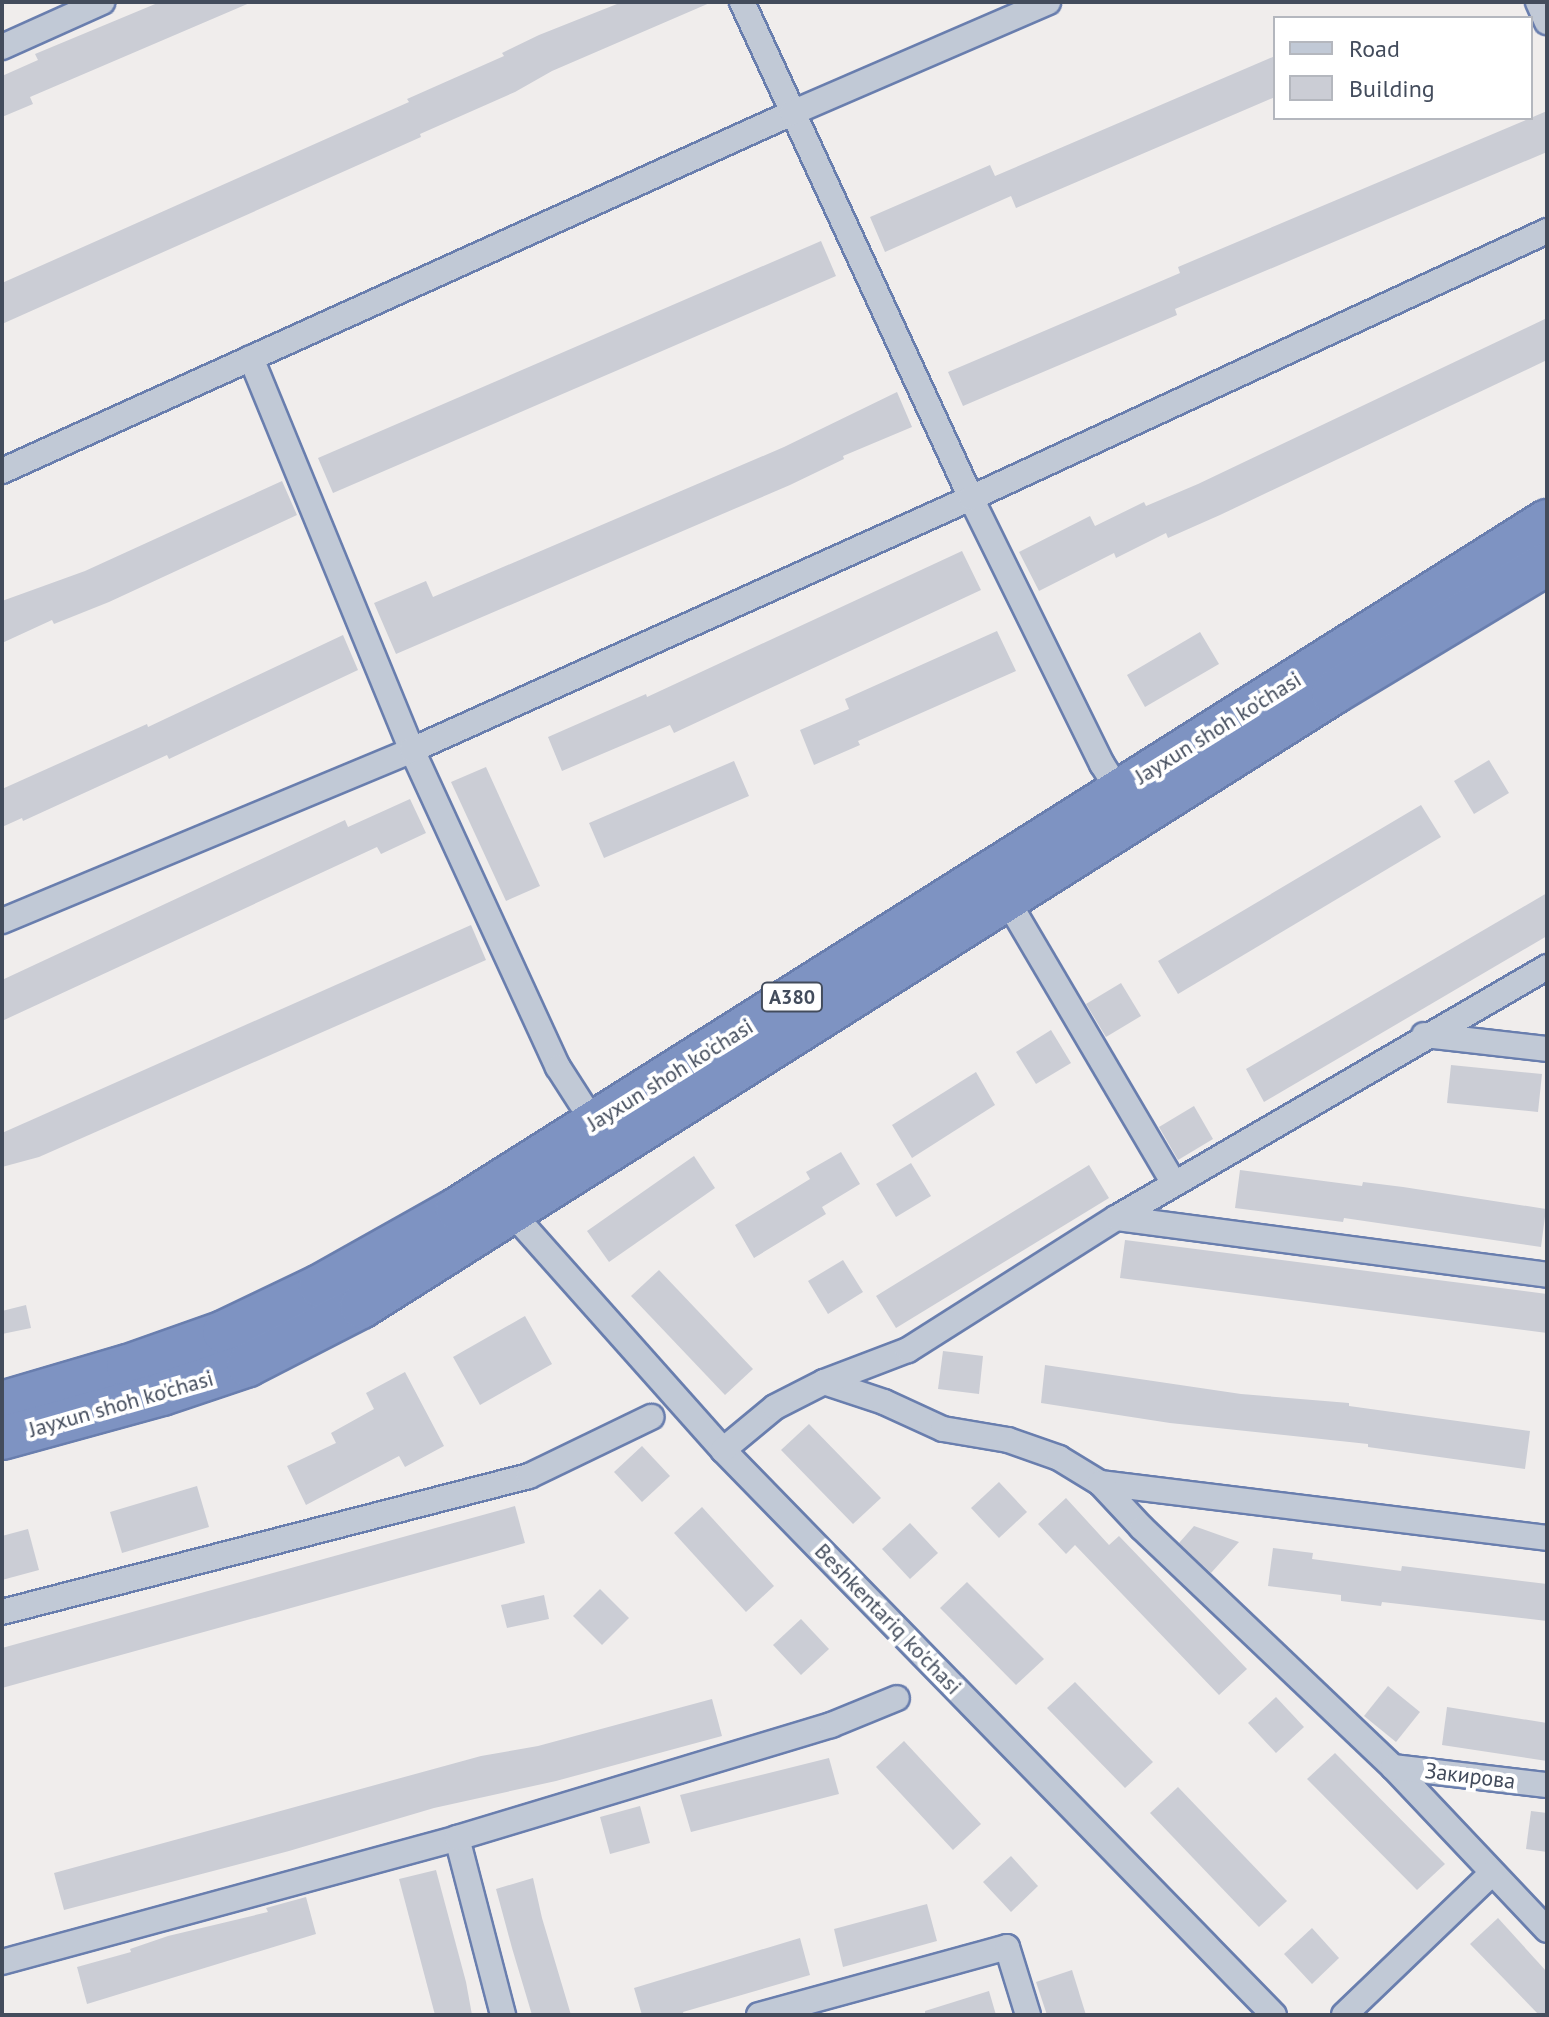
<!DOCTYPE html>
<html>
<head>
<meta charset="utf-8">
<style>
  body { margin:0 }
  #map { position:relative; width:1549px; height:2017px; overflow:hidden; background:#f0edec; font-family:"PT Sans",sans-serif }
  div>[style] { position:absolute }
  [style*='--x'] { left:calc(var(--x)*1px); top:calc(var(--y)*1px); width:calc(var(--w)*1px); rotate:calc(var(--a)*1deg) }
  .building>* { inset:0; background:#cbcdd5 }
  .roads { filter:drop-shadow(2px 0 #697eae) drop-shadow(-2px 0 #697eae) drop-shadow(0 2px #697eae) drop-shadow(0 -2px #697eae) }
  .street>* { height:24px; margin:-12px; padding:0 12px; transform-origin:12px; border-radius:12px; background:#c1c9d6 }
  .highway>* { height:42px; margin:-21px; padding:0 21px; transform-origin:21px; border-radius:21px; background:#7e93c2 }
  span { translate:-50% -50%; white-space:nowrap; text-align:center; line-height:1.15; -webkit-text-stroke:8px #fff; paint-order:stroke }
  .shield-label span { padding:2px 6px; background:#fff; border:2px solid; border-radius:6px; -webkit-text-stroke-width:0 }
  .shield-label { font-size:20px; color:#434c5c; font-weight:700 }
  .street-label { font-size:22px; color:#434c5c }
  .frame { position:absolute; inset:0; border:4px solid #434c5c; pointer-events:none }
  .legend { position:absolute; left:1273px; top:16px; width:260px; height:104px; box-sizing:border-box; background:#fff; border:2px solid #b4b7be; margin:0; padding:10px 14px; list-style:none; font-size:24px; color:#434c5c }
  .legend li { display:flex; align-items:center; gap:16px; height:40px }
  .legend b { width:40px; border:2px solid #b4b7be }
</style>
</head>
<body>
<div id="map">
  <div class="building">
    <i style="clip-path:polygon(160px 2px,252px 2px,30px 97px,33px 104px,2px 117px,2px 76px,38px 60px,35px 54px)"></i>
    <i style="clip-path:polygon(622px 2px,712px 2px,552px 71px,515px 92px,420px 134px,421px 137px,2px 324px,2px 283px,409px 102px,407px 99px,504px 56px,502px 53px,539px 35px)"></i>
    <i style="clip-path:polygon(1275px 56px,1275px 97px,1016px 208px,1011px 196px,885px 252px,870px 217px,990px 165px,995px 176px)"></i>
    <i style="clip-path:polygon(1547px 111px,1547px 152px,1175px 309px,1177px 315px,963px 406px,948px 372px,1180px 273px,1178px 267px)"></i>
    <i style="clip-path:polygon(821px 241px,836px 276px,333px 493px,318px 458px)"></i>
    <i style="clip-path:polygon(1547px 318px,1547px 360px,1220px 515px,1168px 538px,1166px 533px,1116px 558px,1114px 553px,1039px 591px,1019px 552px,1090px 516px,1095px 526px,1144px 502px,1146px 506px,1198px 484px)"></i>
    <i style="clip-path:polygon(897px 392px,912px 427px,843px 456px,844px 459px,790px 485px,396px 654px,374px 603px,426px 581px,433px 597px,784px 447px)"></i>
    <i style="clip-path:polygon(282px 481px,297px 515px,109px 602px,54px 624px,52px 620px,2px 643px,2px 601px,85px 571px)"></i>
    <i style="clip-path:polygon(962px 551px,981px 590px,674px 733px,670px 725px,562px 771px,548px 737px,646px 694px,647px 697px)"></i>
    <i style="clip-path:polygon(997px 631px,1016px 671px,858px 741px,860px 745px,814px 765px,800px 730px,849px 709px,845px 699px)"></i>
    <i style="clip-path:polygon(1200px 632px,1219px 664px,1145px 707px,1127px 675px)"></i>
    <i style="clip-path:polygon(343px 635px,358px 670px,169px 759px,167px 755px,23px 821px,22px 818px,2px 827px,2px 789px,147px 724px,148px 727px)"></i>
    <i style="clip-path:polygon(1489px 760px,1509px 793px,1474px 814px,1454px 781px)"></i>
    <i style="clip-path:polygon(734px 761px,749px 796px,604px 858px,589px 823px)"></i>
    <i style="clip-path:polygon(486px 767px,540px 886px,506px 901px,451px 782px)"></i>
    <i style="clip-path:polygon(410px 799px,426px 833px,381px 854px,377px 847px,2px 1021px,2px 980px,345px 820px,348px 827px)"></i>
    <i style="clip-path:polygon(1421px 805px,1441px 837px,1178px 994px,1158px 961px)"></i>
    <i style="clip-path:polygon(1547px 893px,1547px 936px,1264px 1102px,1246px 1069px)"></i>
    <i style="clip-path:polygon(471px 925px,486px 960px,39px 1157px,2px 1167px,2px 1133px)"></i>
    <i style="clip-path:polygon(1121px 983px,1141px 1016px,1106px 1037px,1086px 1004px)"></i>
    <i style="clip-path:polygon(1051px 1030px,1071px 1063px,1036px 1084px,1016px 1052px)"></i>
    <i style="clip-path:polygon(1451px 1065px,1542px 1074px,1538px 1112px,1447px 1103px)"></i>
    <i style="clip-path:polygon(976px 1072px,995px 1105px,912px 1158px,892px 1125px)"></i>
    <i style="clip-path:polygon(1194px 1106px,1213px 1139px,1178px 1160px,1159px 1127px)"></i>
    <i style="clip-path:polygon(841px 1152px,860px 1184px,822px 1207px,826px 1214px,754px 1258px,735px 1225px,810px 1179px,806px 1172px)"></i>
    <i style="clip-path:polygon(694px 1156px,715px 1188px,609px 1262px,587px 1231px)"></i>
    <i style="clip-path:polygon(911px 1163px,931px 1196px,896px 1217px,876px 1184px)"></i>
    <i style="clip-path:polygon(1089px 1165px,1109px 1198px,896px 1328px,876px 1296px)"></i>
    <i style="clip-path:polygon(1240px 1170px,1362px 1186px,1363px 1182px,1403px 1187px,1546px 1209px,1541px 1247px,1344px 1218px,1343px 1222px,1235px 1208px)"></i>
    <i style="clip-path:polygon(1125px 1240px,1547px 1294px,1547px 1333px,1120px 1278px)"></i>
    <i style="clip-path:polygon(843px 1260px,863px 1292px,828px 1314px,808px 1281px)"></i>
    <i style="clip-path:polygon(659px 1270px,753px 1369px,725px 1395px,631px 1296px)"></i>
    <i style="clip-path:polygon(26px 1305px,31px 1328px,2px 1334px,2px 1311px)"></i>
    <i style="clip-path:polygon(525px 1316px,552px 1364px,480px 1405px,453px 1357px)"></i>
    <i style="clip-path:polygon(943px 1351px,983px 1356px,979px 1394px,938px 1389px)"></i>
    <i style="clip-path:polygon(1045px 1365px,1241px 1394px,1349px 1403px,1349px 1406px,1530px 1431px,1525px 1469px,1368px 1447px,1368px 1444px,1170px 1423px,1041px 1403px)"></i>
    <i style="clip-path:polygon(405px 1372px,444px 1446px,405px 1467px,399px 1456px,306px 1505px,287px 1466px,336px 1443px,331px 1433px,374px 1409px,366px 1393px)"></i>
    <i style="clip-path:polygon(809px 1424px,881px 1498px,853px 1524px,781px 1450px)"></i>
    <i style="clip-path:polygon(642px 1446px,670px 1476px,642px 1502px,614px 1472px)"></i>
    <i style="clip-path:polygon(999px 1482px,1027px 1512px,999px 1538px,971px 1508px)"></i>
    <i style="clip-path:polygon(197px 1486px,209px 1527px,122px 1553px,110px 1512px)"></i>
    <i style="clip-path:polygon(1066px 1498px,1109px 1545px,1119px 1536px,1247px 1669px,1219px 1695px,1075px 1545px,1066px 1554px,1038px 1524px)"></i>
    <i style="clip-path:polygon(515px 1506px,525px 1543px,2px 1688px,2px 1648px)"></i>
    <i style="clip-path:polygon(702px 1507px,774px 1586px,746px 1612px,674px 1533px)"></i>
    <i style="clip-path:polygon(910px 1523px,938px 1553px,910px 1579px,882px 1549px)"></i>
    <i style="clip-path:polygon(1194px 1526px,1239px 1542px,1211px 1573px,1179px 1543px)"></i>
    <i style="clip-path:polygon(28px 1529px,39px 1570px,2px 1580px,2px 1536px)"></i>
    <i style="clip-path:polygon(1273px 1548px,1313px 1553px,1312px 1559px,1401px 1571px,1402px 1566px,1547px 1584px,1547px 1621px,1382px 1602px,1381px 1606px,1341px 1601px,1341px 1595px,1268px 1586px)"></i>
    <i style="clip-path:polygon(967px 1582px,1044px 1659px,1016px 1685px,940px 1608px)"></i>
    <i style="clip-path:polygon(600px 1589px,629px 1618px,602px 1645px,573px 1616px)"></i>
    <i style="clip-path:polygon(544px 1595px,549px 1619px,507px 1628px,501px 1605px)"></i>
    <i style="clip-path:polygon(801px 1619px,829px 1649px,801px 1675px,773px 1645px)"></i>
    <i style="clip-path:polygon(1075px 1682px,1153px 1762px,1125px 1788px,1047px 1708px)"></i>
    <i style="clip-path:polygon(1388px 1686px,1420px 1712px,1396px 1742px,1364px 1716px)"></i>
    <i style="clip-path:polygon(1276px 1697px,1304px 1727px,1276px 1753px,1248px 1723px)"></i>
    <i style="clip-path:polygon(712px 1699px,722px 1736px,556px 1781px,434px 1808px,289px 1851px,64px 1910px,54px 1873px,481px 1756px,538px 1746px)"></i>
    <i style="clip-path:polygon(1447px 1707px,1547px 1723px,1547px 1761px,1442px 1745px)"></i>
    <i style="clip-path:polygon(904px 1741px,981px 1824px,953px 1850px,876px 1767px)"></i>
    <i style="clip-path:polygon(1335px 1753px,1445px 1864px,1417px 1890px,1307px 1779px)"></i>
    <i style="clip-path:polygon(829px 1758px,839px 1794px,691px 1832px,680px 1795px)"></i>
    <i style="clip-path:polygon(1178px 1787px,1287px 1901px,1259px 1927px,1150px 1813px)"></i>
    <i style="clip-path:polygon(640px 1806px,650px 1843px,610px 1854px,600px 1817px)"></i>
    <i style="clip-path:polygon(1531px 1811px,1547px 1813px,1547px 1852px,1526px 1849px)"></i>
    <i style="clip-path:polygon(1011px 1856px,1038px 1886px,1011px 1912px,983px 1882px)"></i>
    <i style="clip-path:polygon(436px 1870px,466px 1982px,472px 2015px,435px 2015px,399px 1879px)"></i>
    <i style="clip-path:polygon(533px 1878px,542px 1918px,571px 2015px,532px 2015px,512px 1948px,496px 1889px)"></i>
    <i style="clip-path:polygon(306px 1897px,316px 1934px,87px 2004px,77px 1967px,131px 1952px,130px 1949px,168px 1936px,268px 1912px,266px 1908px)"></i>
    <i style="clip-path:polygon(927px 1904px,937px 1941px,843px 1967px,834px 1929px)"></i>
    <i style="clip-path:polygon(1498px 1918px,1547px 1972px,1547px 2015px,1539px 2015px,1470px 1944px)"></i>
    <i style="clip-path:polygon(1312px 1928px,1339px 1958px,1312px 1984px,1284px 1954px)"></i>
    <i style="clip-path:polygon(800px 1938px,810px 1975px,683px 2012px,684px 2015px,642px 2015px,634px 1988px)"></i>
    <i style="clip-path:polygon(1072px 1970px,1086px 2015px,1047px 2015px,1036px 1982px)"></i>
    <i style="clip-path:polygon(989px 1991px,996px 2015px,925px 2015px,925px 2011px)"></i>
  </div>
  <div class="roads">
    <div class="street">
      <i style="--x:742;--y:2;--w:546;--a:65.22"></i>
      <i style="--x:971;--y:498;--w:297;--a:63.8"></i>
      <i style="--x:1102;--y:764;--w:32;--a:58"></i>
      <i style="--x:1538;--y:2;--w:22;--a:66"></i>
      <i style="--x:2;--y:47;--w:110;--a:-24.2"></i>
      <i style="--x:251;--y:358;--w:424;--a:67.7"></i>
      <i style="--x:412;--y:750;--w:349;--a:65.3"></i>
      <i style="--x:558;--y:1067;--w:67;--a:57.3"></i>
      <i style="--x:2;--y:471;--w:867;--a:-24.38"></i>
      <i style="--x:792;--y:113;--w:279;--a:-23.4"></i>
      <i style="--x:1007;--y:900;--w:329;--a:59.5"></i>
      <i style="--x:2;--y:921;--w:444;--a:-22.6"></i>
      <i style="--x:412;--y:750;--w:613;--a:-24.27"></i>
      <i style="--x:971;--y:498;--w:635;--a:-24.87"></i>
      <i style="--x:1424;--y:1035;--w:124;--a:6.5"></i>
      <i style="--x:512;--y:1213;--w:317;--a:48.3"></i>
      <i style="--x:723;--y:1450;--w:789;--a:45.72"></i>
      <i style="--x:1116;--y:1218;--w:435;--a:7.5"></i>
      <i style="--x:824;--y:1382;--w:63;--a:18.4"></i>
      <i style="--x:884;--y:1402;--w:65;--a:24.6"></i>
      <i style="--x:943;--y:1429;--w:66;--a:9.6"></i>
      <i style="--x:1008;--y:1440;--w:54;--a:19.4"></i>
      <i style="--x:1059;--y:1458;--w:48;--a:31.4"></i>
      <i style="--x:1100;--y:1483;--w:450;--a:7"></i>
      <i style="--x:723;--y:1450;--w:67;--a:-39.6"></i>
      <i style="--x:775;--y:1407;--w:55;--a:-27"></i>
      <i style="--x:824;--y:1382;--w:90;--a:-20.9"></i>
      <i style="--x:908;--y:1350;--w:246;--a:-32.4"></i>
      <i style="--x:1116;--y:1218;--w:499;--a:-30.2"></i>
      <i style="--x:1100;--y:1483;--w:62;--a:47"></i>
      <i style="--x:1142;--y:1528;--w:347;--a:43.6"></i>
      <i style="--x:1393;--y:1767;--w:224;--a:46.6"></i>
      <i style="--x:2;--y:1612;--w:544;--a:-14.47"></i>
      <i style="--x:529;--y:1476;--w:136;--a:-25.8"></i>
      <i style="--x:1393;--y:1767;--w:155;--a:6.7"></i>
      <i style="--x:457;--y:1838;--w:183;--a:75.4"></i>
      <i style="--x:2;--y:1962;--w:472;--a:-15.2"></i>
      <i style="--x:457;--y:1838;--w:391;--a:-16.8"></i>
      <i style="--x:831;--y:1725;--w:71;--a:-22.2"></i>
      <i style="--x:759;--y:2015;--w:257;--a:-15.3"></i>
      <i style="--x:1007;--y:1947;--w:71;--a:72.8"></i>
      <i style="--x:1344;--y:2015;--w:204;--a:-43.8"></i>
    </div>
    <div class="highway">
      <i style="--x:2;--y:1403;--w:131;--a:-16.4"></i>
      <i style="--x:128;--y:1366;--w:102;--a:-19.5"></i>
      <i style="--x:224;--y:1332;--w:106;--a:-25.6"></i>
      <i style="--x:320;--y:1286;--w:157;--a:-29.3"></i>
      <i style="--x:457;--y:1209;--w:1289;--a:-32.26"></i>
      <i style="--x:2;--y:1438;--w:166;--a:-15.4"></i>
      <i style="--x:162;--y:1394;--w:91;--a:-18.6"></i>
      <i style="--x:248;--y:1365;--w:127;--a:-27.2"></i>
      <i style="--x:361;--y:1307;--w:1150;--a:-32.28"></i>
      <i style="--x:1333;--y:693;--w:250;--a:-31.1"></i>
    </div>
  </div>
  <div class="shield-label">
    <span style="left:792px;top:997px">A380</span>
  </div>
  <div class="street-label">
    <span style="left:1218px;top:728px;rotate:-32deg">Jayxun shoh ko'chasi</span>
    <span style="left:670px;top:1075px;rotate:-32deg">Jayxun shoh ko'chasi</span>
    <span style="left:121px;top:1404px;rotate:-16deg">Jayxun shoh ko'chasi</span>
    <span style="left:888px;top:1619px;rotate:46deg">Beshkentariq ko'chasi</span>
    <span style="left:1470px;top:1776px;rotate:7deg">Закирова</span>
  </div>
  <div class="frame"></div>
  <ul class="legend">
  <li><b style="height:10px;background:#c1c9d6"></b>Road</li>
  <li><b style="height:22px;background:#cbcdd5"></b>Building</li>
  </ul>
</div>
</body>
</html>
